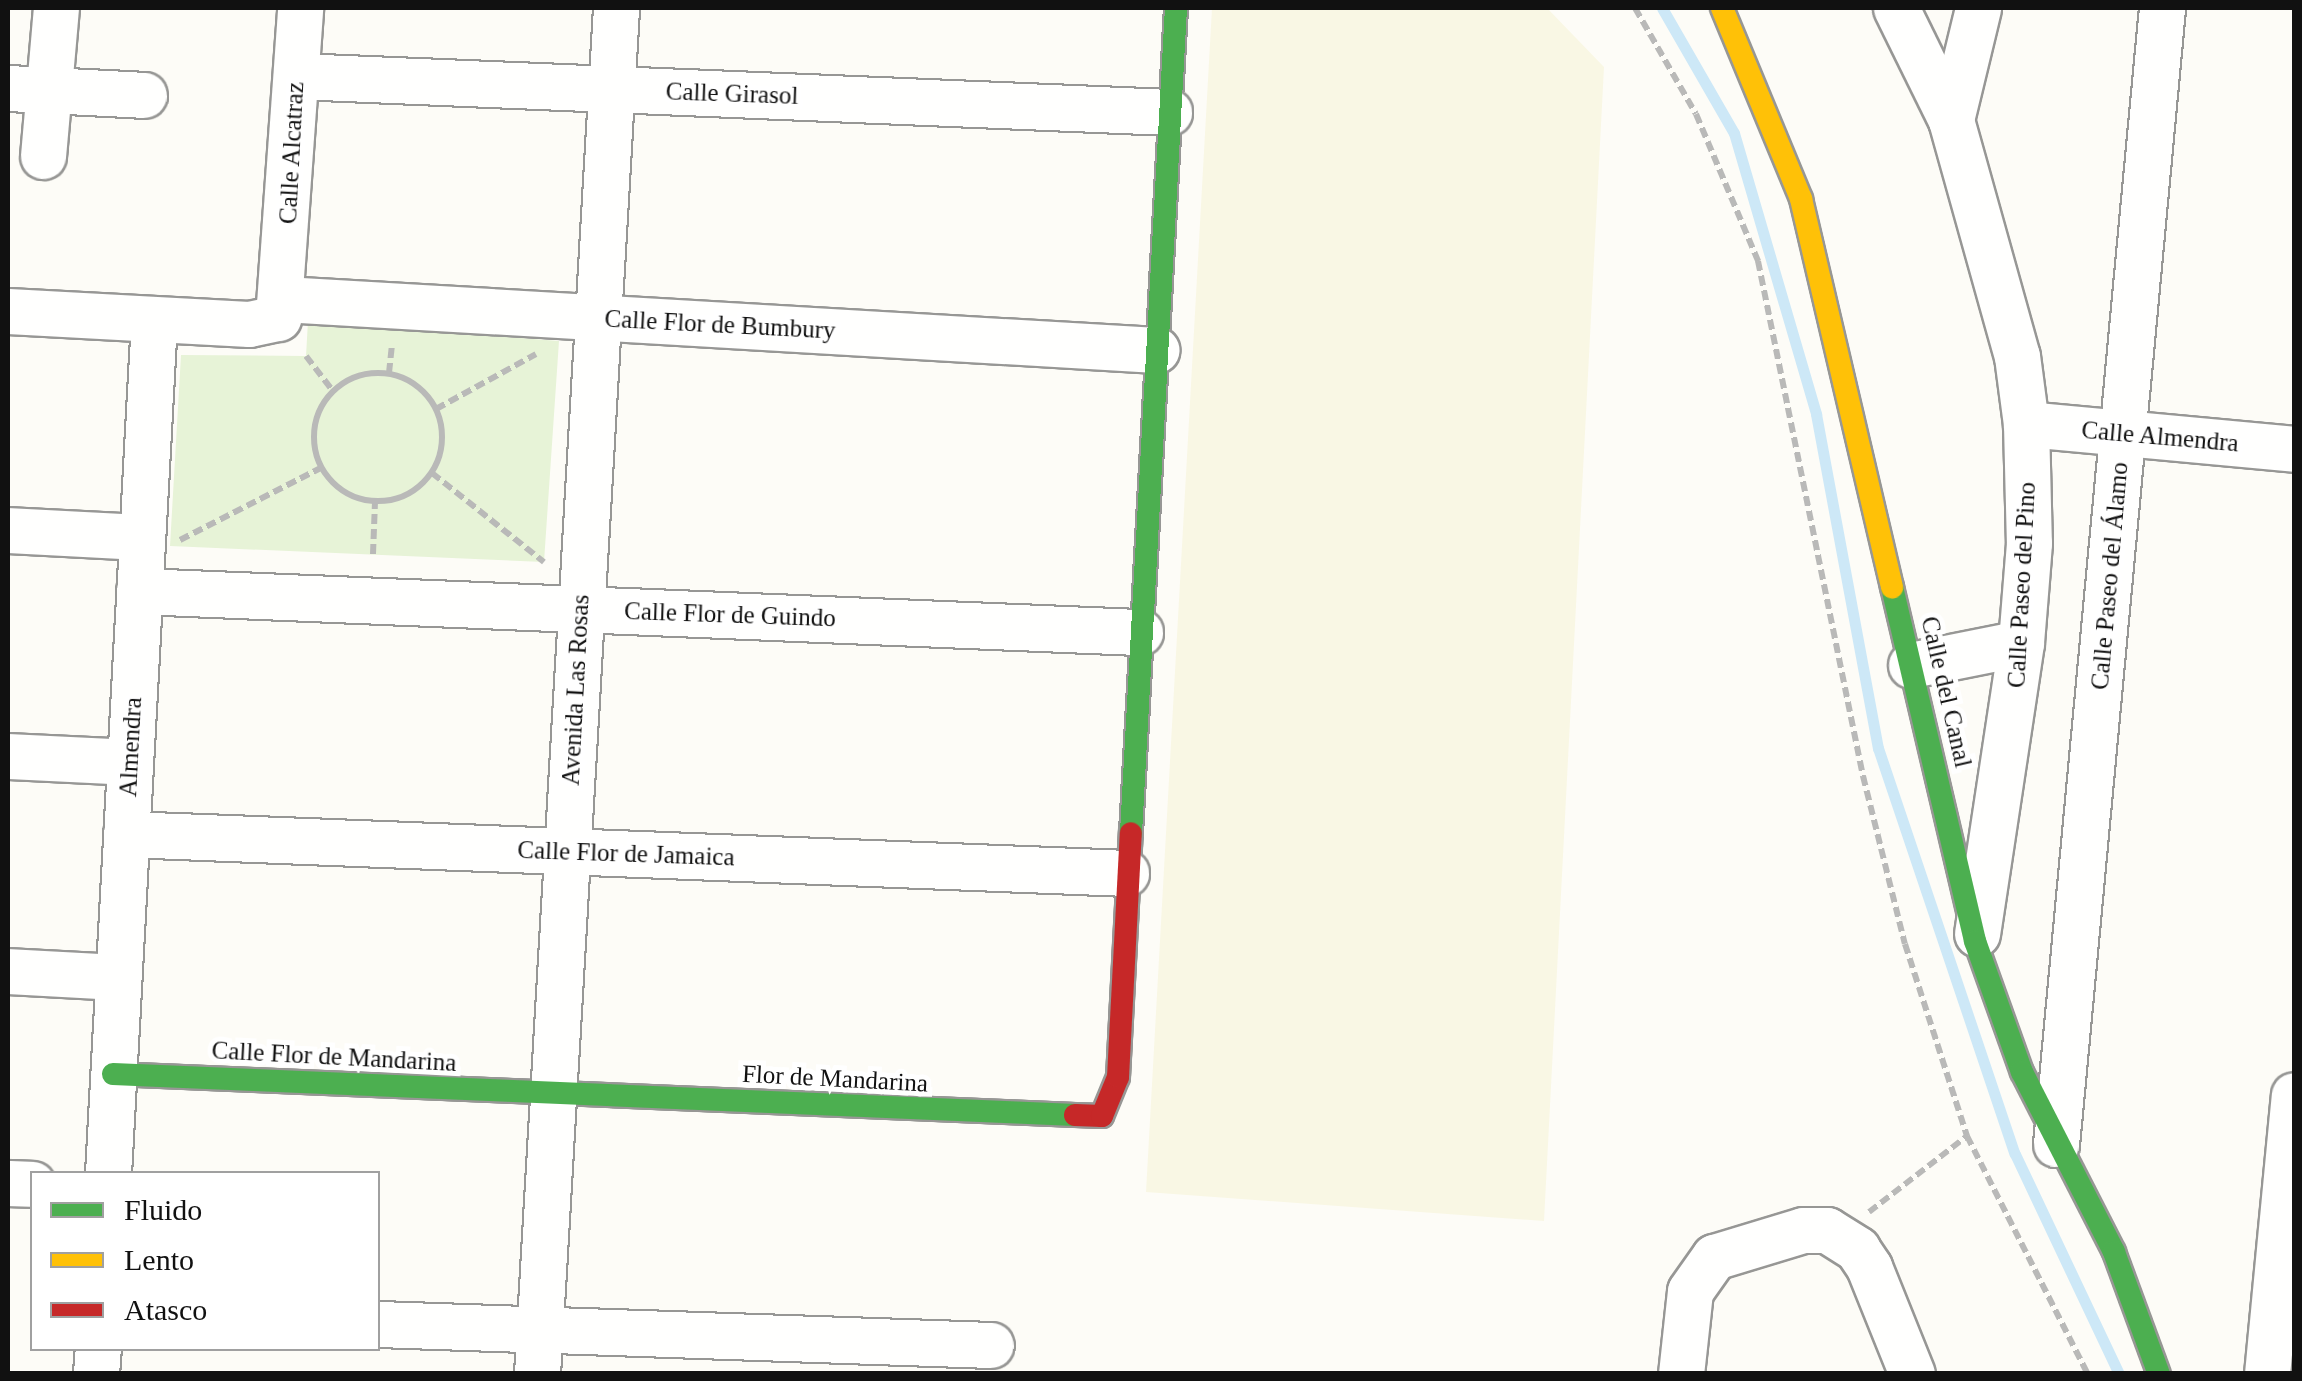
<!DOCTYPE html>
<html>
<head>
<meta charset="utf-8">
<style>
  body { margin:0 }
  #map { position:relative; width:2302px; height:1381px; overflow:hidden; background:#fdfcf7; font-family:"Times New Roman",serif }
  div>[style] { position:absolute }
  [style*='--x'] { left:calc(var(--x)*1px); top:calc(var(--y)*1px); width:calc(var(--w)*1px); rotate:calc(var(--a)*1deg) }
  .farmland>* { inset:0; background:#f9f7e4 }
  .green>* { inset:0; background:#e7f3d7 }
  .stream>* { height:11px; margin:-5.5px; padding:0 5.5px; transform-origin:5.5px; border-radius:5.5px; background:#cde8f7 }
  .path>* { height:6px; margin-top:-3px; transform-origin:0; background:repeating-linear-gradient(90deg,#b9b9b8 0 10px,transparent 0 15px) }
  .path>.ring { margin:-3px; padding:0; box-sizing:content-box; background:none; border:6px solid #b9b9b8; border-radius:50% }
  .roads { filter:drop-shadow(2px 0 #979795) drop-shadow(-2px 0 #979795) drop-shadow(0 2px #979795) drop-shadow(0 -2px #979795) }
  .street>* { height:45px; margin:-22.5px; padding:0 22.5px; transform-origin:22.5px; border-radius:22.5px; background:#fffffe }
  .fast>* { height:22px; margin:-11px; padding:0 11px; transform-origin:11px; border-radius:11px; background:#4caf50 }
  .slow>* { height:22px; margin:-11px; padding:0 11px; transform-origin:11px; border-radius:11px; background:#ffc107 }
  .jam>* { height:22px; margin:-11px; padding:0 11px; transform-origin:11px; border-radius:11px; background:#c62828 }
  span { translate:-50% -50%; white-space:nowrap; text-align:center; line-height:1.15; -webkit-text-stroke:10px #fff; paint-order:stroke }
  .street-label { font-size:25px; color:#111 }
  .frame { position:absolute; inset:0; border:10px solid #111; pointer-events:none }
  .legend { position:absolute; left:30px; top:1171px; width:350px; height:180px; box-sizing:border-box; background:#fff; border:2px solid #a0a0a0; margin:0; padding:12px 18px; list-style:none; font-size:30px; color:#111 }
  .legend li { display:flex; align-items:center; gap:20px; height:50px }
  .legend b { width:50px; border:2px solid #a0a0a0 }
</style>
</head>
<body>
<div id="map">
  <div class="farmland">
    <i style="clip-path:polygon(1212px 8px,1547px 8px,1604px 67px,1544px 1221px,1146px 1192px)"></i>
  </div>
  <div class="green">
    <i style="clip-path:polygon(308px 321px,559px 341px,544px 562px,170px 546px,181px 355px,306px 356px)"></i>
  </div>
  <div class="stream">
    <i style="--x:1662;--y:8;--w:144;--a:60.1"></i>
    <i style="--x:1734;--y:133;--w:293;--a:73.7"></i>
    <i style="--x:1816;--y:414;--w:340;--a:79.5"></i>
    <i style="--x:1878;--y:748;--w:428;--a:71.4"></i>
    <i style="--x:2015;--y:1154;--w:243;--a:64.7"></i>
  </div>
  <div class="path">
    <i style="--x:1635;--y:8;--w:122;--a:60.1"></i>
    <i style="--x:1696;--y:114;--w:160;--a:67.1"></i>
    <i style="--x:1758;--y:261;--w:526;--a:78.48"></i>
    <i style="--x:1863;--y:776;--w:173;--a:76"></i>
    <i style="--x:1905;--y:944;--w:202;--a:72.1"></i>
    <i style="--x:1967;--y:1136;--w:267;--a:63.1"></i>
    <i style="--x:306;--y:356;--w:44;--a:52.4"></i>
    <i class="ring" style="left:314px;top:373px;width:122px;height:122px"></i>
    <i style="--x:389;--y:373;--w:28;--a:-84"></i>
    <i style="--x:436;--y:409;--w:114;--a:-28.8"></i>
    <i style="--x:432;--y:473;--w:143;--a:38.5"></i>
    <i style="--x:180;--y:540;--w:158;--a:-27.1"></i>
    <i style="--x:373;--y:554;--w:52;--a:-87.8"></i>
    <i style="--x:1869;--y:1212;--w:124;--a:-37.8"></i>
  </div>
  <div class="roads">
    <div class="street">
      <i style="--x:1896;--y:8;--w:125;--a:63.8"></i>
      <i style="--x:1951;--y:120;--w:245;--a:74.4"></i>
      <i style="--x:2017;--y:356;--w:69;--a:82.5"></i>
      <i style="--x:2026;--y:424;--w:119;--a:88.6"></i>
      <i style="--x:2029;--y:543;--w:100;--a:94.6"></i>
      <i style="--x:2021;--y:643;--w:294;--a:98.6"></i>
      <i style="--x:296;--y:76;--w:874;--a:2.36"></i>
      <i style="--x:8;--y:88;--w:136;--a:2.9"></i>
      <i style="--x:1951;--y:120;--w:115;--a:-76.4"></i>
      <i style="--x:43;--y:156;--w:149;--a:-85"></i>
      <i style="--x:283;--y:299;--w:875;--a:3.34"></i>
      <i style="--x:8;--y:311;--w:241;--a:3.1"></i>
      <i style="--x:249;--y:324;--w:30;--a:-12"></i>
      <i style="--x:278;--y:318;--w:311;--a:-85.9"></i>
      <i style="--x:2026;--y:424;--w:269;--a:5.3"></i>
      <i style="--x:8;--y:530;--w:134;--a:3"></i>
      <i style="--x:139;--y:591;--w:1002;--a:2.35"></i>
      <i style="--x:1911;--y:665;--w:112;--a:-11.3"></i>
      <i style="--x:8;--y:756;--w:122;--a:2.8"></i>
      <i style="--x:126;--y:834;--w:1001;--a:2.23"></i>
      <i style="--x:8;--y:971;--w:110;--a:3.1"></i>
      <i style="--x:2056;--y:1144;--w:1141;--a:-84.67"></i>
      <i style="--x:108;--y:1174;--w:855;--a:-86.92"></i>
      <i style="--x:8;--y:1183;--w:24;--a:2"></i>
      <i style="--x:378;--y:1324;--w:613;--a:1.96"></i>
      <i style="--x:96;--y:1374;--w:26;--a:-86"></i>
      <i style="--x:537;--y:1374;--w:1368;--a:-86.69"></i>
      <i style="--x:1681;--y:1374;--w:83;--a:-83.8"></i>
      <i style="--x:1690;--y:1291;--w:42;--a:-54.8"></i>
      <i style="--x:1714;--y:1257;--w:93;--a:-16.9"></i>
      <i style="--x:1803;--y:1230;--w:24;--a:0"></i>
      <i style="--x:1827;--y:1230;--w:36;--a:32"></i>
      <i style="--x:1857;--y:1249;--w:22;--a:56"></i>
      <i style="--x:1869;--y:1267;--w:115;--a:68.1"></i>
      <i style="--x:2267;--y:1374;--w:280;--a:-84.5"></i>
    </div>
    <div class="fast">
      <i style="--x:1892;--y:587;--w:364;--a:76.8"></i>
      <i style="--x:1975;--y:941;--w:139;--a:70.3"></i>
      <i style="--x:2022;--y:1072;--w:202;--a:62.9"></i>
      <i style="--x:2114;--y:1252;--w:130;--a:69.8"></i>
      <i style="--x:1131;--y:833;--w:826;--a:-86.88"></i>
      <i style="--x:113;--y:1074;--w:963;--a:2.44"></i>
    </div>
    <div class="slow">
      <i style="--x:1722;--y:8;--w:207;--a:67.5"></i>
      <i style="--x:1801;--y:199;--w:399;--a:76.8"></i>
    </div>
    <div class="jam">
      <i style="--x:1075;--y:1115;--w:27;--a:2"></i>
      <i style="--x:1102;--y:1116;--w:42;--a:-67.7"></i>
      <i style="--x:1118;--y:1077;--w:244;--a:-87"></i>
    </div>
  </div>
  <div class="street-label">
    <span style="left:732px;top:94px;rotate:2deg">Calle Girasol</span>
    <span style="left:292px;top:153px;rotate:-87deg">Calle Alcatraz</span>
    <span style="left:720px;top:325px;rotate:3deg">Calle Flor de Bumbury</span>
    <span style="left:2160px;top:437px;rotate:5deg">Calle Almendra</span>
    <span style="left:2110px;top:576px;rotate:-85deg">Calle Paseo del Álamo</span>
    <span style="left:2022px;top:585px;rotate:-87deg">Calle Paseo del Pino</span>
    <span style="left:730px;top:615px;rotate:2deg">Calle Flor de Guindo</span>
    <span style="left:576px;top:690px;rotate:-87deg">Avenida Las Rosas</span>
    <span style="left:1946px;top:692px;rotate:77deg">Calle del Canal</span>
    <span style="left:131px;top:747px;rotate:-87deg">Almendra</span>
    <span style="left:626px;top:854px;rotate:2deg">Calle Flor de Jamaica</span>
    <span style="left:334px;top:1057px;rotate:3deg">Calle Flor de Mandarina</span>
    <span style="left:835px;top:1079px;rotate:3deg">Flor de Mandarina</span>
  </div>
  <div class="frame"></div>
  <ul class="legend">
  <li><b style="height:12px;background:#4caf50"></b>Fluido</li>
  <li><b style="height:12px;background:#ffc107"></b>Lento</li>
  <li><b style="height:12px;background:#c62828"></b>Atasco</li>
  </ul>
</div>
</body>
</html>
